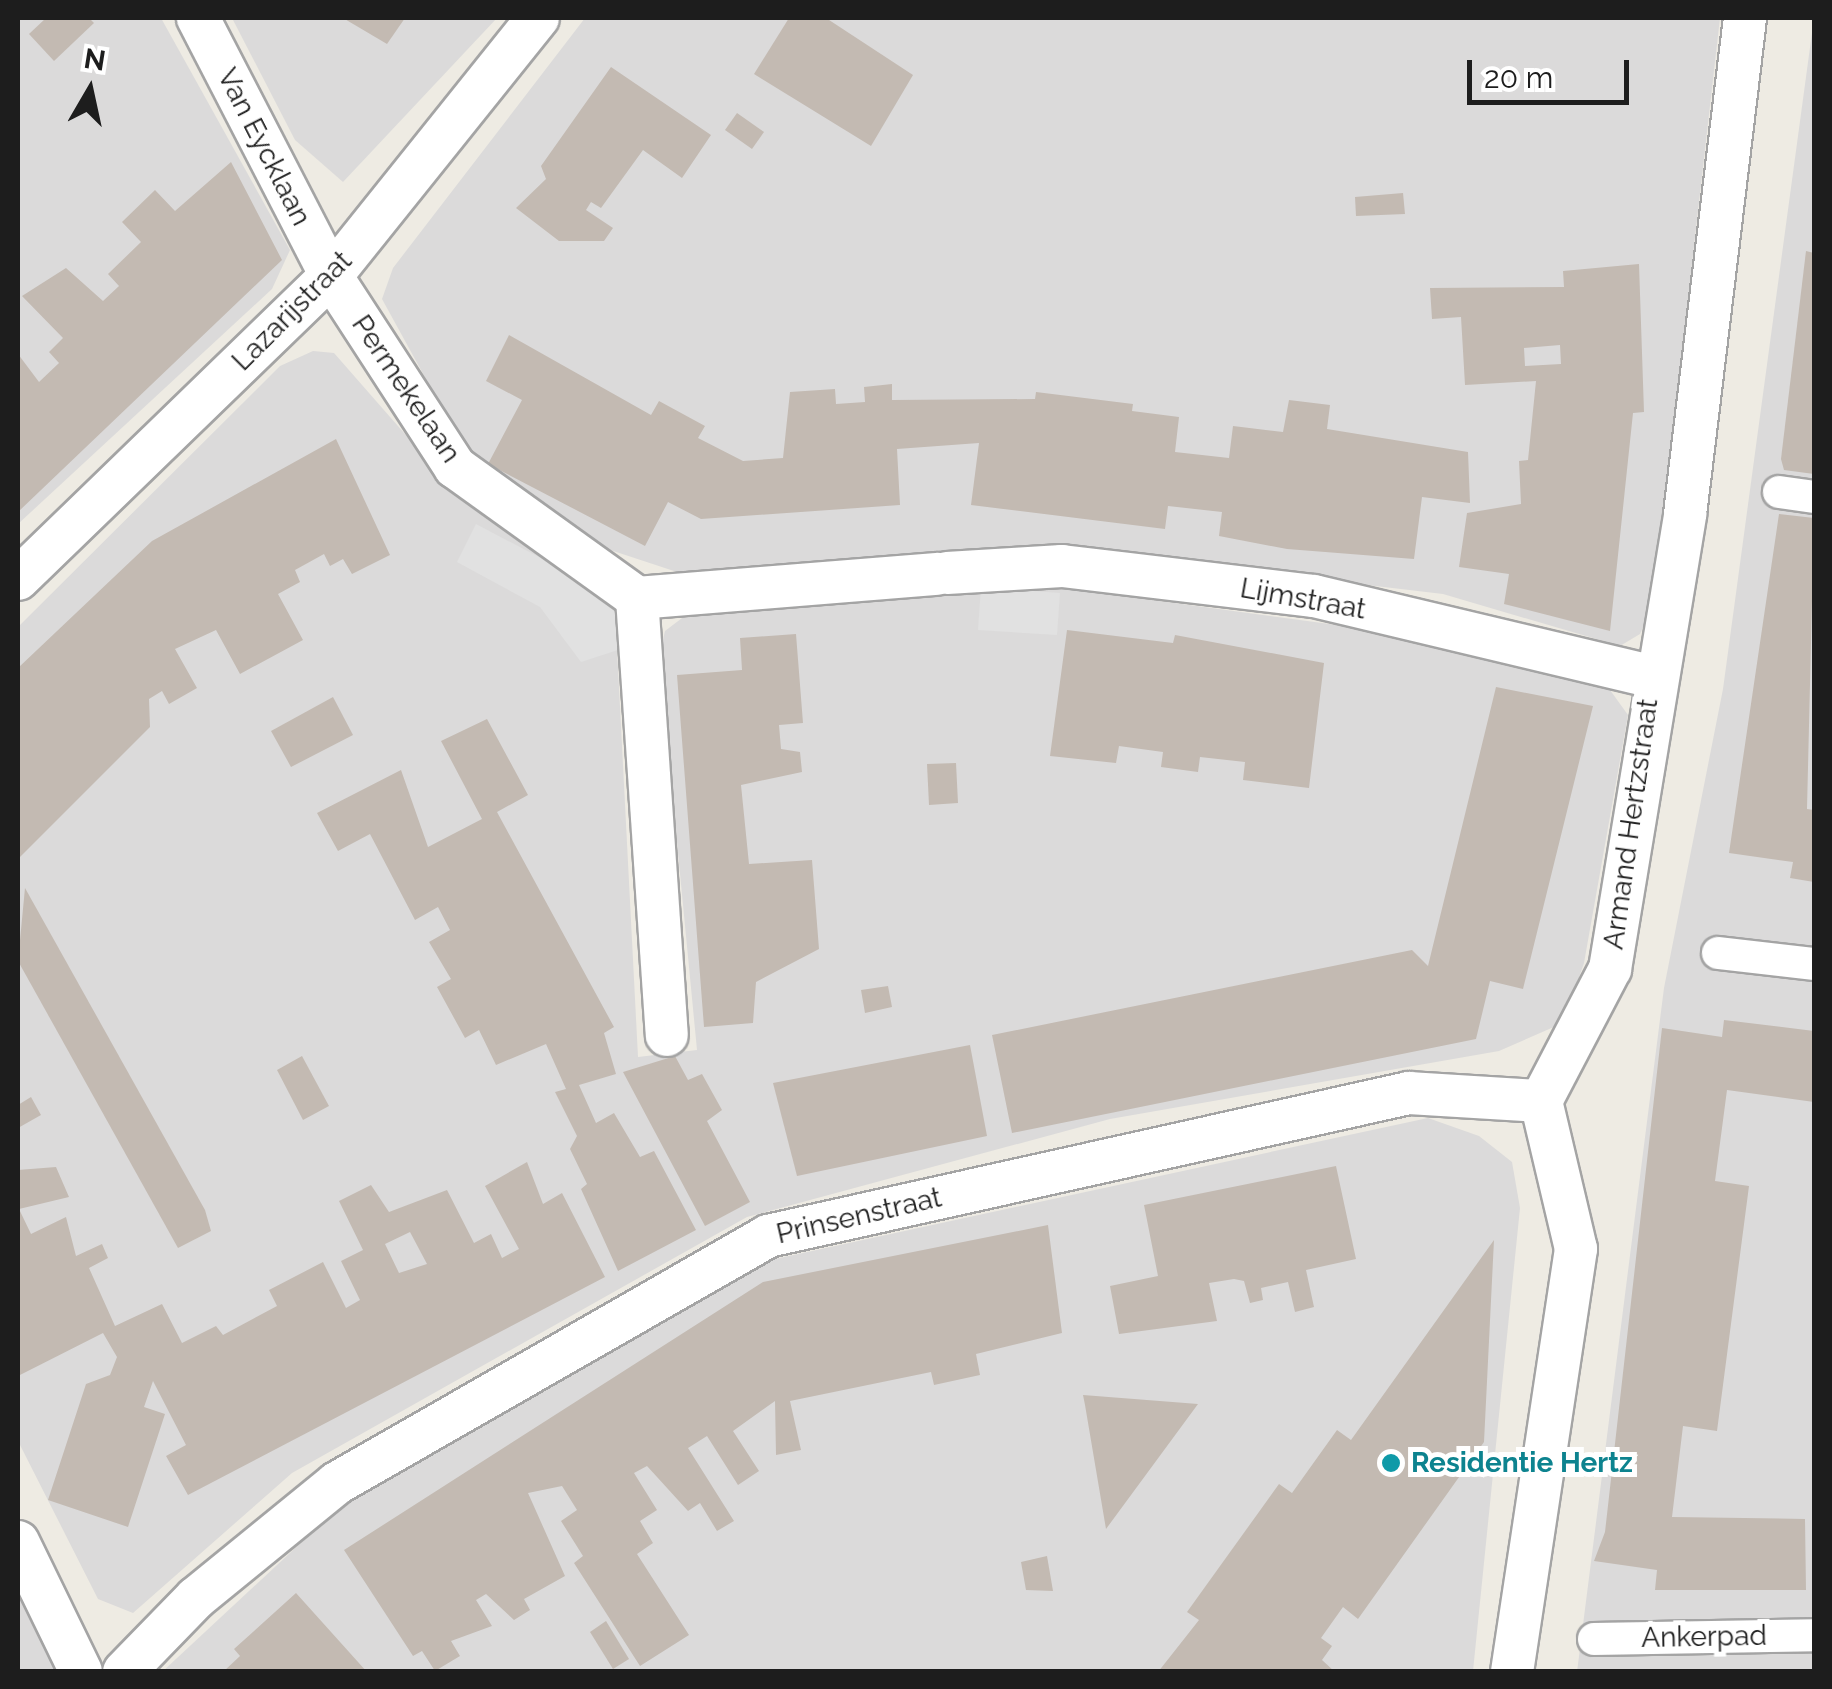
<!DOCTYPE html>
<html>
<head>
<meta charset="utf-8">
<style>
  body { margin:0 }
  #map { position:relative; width:1832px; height:1689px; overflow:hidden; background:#eeebe3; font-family:Raleway,sans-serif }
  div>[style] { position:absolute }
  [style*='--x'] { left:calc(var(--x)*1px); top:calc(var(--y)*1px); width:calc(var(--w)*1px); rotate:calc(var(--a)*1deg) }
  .residential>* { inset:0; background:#dbdada }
  .parking>* { inset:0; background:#e1e1e1 }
  .building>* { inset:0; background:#c3bab2 }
  .roads { filter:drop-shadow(2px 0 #a4a4a4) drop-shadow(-2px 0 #a4a4a4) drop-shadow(0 2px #a4a4a4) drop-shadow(0 -2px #a4a4a4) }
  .pedestrian>* { height:32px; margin:-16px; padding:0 16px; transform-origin:16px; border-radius:16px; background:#fff }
  .minor>* { height:42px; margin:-21px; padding:0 21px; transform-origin:21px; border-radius:21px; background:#fff }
  .dots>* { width:28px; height:28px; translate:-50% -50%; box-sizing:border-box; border:5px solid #fff; border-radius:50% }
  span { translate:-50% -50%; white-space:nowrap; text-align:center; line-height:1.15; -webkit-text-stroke:10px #fff; paint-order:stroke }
  .street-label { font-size:28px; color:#1d1d1d }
  .culture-label { font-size:28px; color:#0d838f; font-weight:700 }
  .left { translate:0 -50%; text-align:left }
  .frame { position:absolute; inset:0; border:20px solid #1d1d1d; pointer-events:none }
  .north { position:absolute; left:40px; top:40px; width:100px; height:100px; -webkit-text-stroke:8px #fff; paint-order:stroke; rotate:9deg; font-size:28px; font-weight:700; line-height:40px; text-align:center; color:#1d1d1d }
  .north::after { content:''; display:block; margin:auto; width:35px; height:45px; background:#1d1d1d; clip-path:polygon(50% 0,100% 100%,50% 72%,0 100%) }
  .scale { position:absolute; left:1467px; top:60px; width:162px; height:45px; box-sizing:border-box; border:5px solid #1d1d1d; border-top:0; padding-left:12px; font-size:30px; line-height:35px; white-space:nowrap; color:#1d1d1d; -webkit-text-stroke:8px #fff; paint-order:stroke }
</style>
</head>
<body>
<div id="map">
  <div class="residential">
    <i style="clip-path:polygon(18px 18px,161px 18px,290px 250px,272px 289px,18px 524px)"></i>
    <i style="clip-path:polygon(232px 18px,497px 18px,343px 182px,295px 140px)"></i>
    <i style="clip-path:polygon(585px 18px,1720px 18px,1653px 605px,1640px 634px,1620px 646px,1443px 594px,1057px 548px,677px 572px,592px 544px,466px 452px,382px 299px,393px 268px)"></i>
    <i style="clip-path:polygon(1814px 18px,1814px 1671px,1577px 1672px,1664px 988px,1723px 689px)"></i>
    <i style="clip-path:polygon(313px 351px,334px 353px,454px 490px,601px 598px,616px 629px,638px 1057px,697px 1050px,659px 656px,665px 631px,690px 612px,1050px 586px,1374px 630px,1605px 683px,1628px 715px,1584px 963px,1563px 1023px,1499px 1051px,1110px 1119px,747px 1217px,292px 1473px,133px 1613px,98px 1599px,18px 1441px,18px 627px,280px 366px)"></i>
    <i style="clip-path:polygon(1428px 1118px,1479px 1136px,1512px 1162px,1520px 1208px,1473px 1671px,162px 1672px,335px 1511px,775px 1259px)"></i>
    <i style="clip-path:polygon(18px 1591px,56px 1662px,54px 1671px,18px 1671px)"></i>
  </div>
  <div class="parking">
    <i style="clip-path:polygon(476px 524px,590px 584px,616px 611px,618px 650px,581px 662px,540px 607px,457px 562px)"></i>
    <i style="clip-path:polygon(981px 587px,1060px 593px,1057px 635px,978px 630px)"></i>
  </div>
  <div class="building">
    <i style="clip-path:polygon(46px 18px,89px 18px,94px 23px,54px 61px,29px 34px)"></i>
    <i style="clip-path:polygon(343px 18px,405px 18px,387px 44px)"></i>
    <i style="clip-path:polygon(789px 18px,826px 18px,913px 75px,871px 146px,754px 74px)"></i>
    <i style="clip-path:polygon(611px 67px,711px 135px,682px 178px,643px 150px,601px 208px,591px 202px,586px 210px,613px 228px,604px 241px,559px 241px,516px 208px,546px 179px,541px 166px)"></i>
    <i style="clip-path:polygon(737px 113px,764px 132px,752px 149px,725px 130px)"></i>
    <i style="clip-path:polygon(231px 162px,282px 260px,18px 512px,18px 354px,39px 382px,59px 363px,49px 352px,63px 338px,22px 296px,66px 268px,103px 301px,119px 286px,108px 274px,141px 242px,122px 222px,155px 190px,175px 211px)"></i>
    <i style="clip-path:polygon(1403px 193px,1405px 214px,1356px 216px,1355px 197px)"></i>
    <i style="clip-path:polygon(1806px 251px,1814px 253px,1814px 474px,1784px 470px,1781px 459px)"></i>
    <i style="clip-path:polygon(evenodd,1639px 264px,1644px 412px,1633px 413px,1610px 631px,1504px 604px,1509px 574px,1459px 567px,1467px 513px,1521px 504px,1519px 461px,1528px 460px,1536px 381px,1465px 385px,1461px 317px,1432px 319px,1430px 288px,1564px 287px,1563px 271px,1639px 264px,1560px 345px,1561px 364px,1525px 366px,1524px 348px,1560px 345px)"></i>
    <i style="clip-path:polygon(509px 335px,651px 415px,659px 401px,705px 426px,698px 438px,743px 461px,783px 458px,790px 392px,835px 389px,836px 404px,865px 402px,864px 387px,892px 384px,892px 400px,1035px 399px,1036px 392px,1133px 404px,1132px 411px,1179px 417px,1175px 452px,1229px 458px,1233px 426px,1283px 432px,1289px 400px,1330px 405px,1327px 429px,1468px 452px,1470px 503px,1422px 497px,1414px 559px,1287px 549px,1219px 536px,1222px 512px,1168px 506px,1165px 529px,971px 505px,979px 443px,897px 449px,900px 505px,701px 519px,668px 502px,645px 546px,488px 464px,522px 400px,486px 381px)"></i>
    <i style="clip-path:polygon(336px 439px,390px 555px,352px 574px,343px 559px,330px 566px,324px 554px,295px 570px,300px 582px,278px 594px,303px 640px,240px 674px,216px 630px,175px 649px,197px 688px,169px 704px,162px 691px,149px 699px,150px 727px,18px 859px,18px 668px,152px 541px)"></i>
    <i style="clip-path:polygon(1779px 514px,1814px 518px,1807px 809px,1814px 810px,1814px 882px,1790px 878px,1793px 862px,1729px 853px)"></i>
    <i style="clip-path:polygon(1067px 630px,1173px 643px,1175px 635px,1324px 663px,1309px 788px,1243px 780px,1245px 762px,1200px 757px,1198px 772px,1161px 767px,1163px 752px,1119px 746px,1116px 763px,1050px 756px)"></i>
    <i style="clip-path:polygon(796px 634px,803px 723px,779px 725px,781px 749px,800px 752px,802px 772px,741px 785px,749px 864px,812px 860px,819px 949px,756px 982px,753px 1023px,704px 1027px,677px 675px,742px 670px,740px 638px)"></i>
    <i style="clip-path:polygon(1496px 687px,1593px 706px,1523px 989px,1490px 981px,1476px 1039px,1012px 1133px,992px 1035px,1412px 950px,1428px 966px)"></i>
    <i style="clip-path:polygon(333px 697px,353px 735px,291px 767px,271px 731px)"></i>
    <i style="clip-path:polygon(487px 719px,528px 795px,497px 812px,614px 1027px,604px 1033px,616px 1074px,579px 1085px,596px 1123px,614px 1113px,640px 1157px,654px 1151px,696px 1230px,618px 1271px,581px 1189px,587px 1184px,570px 1149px,577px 1136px,555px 1092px,566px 1089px,546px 1044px,496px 1065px,479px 1030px,465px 1038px,437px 987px,451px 979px,429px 942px,450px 930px,438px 907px,415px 920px,370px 834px,338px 851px,317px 813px,401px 770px,428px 847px,482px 819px,441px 741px)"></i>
    <i style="clip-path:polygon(956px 763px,958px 803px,929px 805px,927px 764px)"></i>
    <i style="clip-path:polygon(25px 888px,205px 1210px,211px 1231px,178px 1248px,18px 961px)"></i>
    <i style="clip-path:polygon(888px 986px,892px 1007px,865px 1013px,861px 990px)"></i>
    <i style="clip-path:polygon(1724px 1020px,1814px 1031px,1814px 1102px,1727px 1090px,1715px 1181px,1749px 1186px,1717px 1431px,1683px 1426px,1672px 1517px,1805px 1519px,1806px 1590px,1655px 1590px,1657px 1570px,1594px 1561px,1605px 1532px,1662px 1028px,1722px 1037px)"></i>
    <i style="clip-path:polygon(970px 1045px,987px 1136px,797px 1176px,773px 1083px)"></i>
    <i style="clip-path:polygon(302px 1056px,329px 1106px,303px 1120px,277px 1070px)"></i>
    <i style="clip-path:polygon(675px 1056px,688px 1080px,702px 1074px,722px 1110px,707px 1121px,750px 1202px,705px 1226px,623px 1072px)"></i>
    <i style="clip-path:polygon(31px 1097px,41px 1115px,18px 1128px,18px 1105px)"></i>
    <i style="clip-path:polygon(evenodd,527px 1162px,543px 1204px,562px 1193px,605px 1277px,188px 1495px,166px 1456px,186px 1445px,153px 1381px,144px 1407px,165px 1414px,128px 1527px,48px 1500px,86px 1384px,110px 1375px,117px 1357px,103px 1333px,18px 1376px,18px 1170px,56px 1167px,69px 1197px,19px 1209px,31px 1234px,66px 1217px,76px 1256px,102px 1244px,108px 1258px,89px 1268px,115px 1326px,162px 1304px,182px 1343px,216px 1326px,223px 1335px,277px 1306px,269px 1290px,323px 1262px,346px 1308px,360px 1300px,341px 1261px,363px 1250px,339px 1201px,371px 1185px,389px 1212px,447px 1190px,474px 1243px,491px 1234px,502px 1258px,519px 1249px,485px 1186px,527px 1162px,410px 1232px,427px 1264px,399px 1273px,385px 1244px,410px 1232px)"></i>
    <i style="clip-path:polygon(1336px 1166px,1356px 1259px,1306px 1270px,1314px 1307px,1295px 1312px,1288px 1282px,1261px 1288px,1263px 1300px,1250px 1303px,1244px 1281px,1234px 1279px,1209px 1283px,1217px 1321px,1119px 1334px,1110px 1286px,1158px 1276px,1144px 1205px)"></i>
    <i style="clip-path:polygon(1048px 1225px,1062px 1333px,976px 1354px,980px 1375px,934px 1385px,931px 1372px,790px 1401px,801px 1450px,776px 1455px,775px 1401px,733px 1431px,759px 1471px,738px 1485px,707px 1436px,688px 1448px,734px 1521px,717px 1531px,700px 1503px,688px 1511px,647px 1466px,634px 1473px,657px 1510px,640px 1521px,653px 1543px,637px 1554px,689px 1635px,640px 1666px,574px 1563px,583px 1556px,561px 1521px,577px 1510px,562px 1486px,528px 1493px,565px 1576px,524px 1599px,530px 1610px,514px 1620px,486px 1594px,476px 1600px,492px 1626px,451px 1641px,460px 1656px,435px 1671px,422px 1651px,413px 1656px,344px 1550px,763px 1282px)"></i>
    <i style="clip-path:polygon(1494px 1240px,1484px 1442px,1358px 1619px,1343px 1607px,1321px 1638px,1332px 1646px,1322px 1660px,1335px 1672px,1158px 1672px,1199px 1620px,1187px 1612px,1279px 1484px,1292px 1493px,1337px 1430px,1351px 1440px)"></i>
    <i style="clip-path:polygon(1083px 1395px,1198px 1404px,1106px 1529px,1085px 1405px)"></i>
    <i style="clip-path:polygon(1047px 1556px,1053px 1591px,1026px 1590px,1021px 1562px)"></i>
    <i style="clip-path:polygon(296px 1593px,367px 1672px,223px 1672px,240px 1656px,234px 1649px)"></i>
    <i style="clip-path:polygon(606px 1621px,629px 1659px,613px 1669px,590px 1632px)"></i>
  </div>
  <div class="roads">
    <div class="pedestrian">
      <i style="--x:1779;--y:492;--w:35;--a:8"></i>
      <i style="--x:1718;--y:953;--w:97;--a:6.5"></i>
      <i style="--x:1594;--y:1639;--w:220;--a:-1"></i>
    </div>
    <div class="minor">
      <i style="--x:198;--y:18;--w:290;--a:62.7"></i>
      <i style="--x:331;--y:276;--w:228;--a:57"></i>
      <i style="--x:455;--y:467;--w:224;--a:35.7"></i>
      <i style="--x:637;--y:598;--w:438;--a:86.1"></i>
      <i style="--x:947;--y:573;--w:115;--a:-3.5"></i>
      <i style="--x:1062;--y:566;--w:254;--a:6.8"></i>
      <i style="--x:1314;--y:596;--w:349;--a:13.4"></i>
      <i style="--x:18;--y:579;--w:436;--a:-44.1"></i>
      <i style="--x:331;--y:276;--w:331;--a:-51.3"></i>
      <i style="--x:637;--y:598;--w:301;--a:-4.6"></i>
      <i style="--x:18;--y:1542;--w:144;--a:64.1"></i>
      <i style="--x:124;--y:1672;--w:103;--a:-45.8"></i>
      <i style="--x:196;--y:1598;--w:182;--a:-39.2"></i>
      <i style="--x:337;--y:1483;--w:497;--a:-29.8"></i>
      <i style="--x:768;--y:1236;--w:657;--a:-12.58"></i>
      <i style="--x:1409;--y:1093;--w:132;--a:3.5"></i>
      <i style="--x:1512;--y:1672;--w:428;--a:-81.4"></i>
      <i style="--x:1576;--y:1249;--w:152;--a:-103.3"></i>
      <i style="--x:1541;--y:1101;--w:149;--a:-62.4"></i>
      <i style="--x:1610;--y:969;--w:461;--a:-80.6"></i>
      <i style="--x:1685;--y:514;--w:500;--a:-83.1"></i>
    </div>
  </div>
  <div class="dots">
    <i style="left:1391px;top:1463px;background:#0f9aa8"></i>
  </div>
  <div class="street-label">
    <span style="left:264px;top:147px;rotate:63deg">Van Eycklaan</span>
    <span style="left:292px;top:311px;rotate:-45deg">Lazarijstraat</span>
    <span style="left:406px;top:389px;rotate:56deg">Permekelaan</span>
    <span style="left:1303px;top:599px;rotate:10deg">Lijmstraat</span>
    <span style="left:1631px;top:824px;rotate:-82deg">Armand Hertzstraat</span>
    <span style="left:859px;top:1216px;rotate:-13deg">Prinsenstraat</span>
    <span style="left:1704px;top:1637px;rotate:-1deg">Ankerpad</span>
  </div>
  <div class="culture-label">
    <span class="left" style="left:1411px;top:1463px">Residentie Hertz</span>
  </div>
  <div class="frame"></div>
  <div class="north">N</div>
  <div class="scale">20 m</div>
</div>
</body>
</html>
